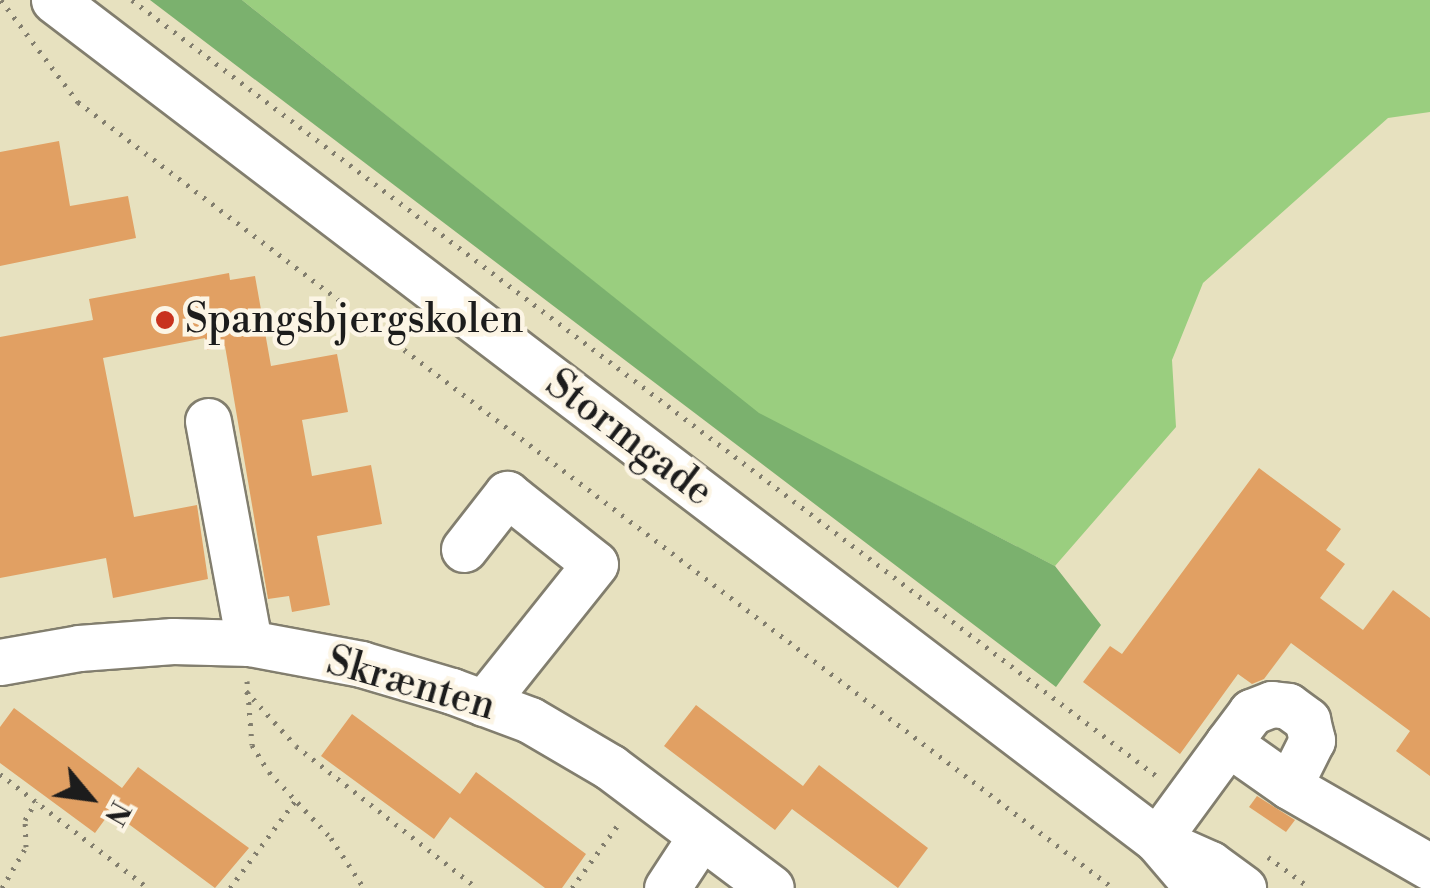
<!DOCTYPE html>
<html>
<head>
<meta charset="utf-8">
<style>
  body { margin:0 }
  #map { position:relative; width:1430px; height:888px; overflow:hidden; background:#e7e1bf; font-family:"Libre Bodoni",serif }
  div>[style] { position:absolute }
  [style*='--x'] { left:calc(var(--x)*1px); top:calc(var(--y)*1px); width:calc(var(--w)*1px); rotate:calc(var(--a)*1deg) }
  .green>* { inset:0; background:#9ace7f }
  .forest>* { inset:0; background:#7bb16e }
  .building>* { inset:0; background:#e1a063 }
  .path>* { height:5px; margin-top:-2.5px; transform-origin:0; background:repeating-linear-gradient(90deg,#827e6e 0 2.5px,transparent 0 10.5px) }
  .roads { filter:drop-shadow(2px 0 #827e6e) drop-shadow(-2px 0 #827e6e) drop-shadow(0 2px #827e6e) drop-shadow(0 -2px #827e6e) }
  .minor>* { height:45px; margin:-22.5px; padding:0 22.5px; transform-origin:22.5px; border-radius:22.5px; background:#fff }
  .dots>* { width:28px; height:28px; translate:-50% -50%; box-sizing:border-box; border:5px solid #fcf5e5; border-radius:50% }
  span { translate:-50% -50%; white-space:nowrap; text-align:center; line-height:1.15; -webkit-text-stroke:9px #fcf5e5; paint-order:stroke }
  .poi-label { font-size:40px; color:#1c1c1c }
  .left { translate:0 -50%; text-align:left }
  .street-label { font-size:40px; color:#1c1c1c }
  .north { position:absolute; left:40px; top:748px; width:100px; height:100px; -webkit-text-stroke:8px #fcf5e5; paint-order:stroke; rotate:119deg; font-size:28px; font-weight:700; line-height:40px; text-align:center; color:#1c1c1c }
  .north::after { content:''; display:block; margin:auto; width:35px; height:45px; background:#1c1c1c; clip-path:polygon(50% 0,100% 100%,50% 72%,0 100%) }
</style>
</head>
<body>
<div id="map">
  <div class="green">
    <i style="clip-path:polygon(242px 0,1430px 0,1430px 112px,1388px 118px,1203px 283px,1172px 360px,1176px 427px,1055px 566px,759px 414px)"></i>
  </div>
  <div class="forest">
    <i style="clip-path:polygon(150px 0,242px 0,759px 413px,1055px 566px,1101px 625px,1056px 687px)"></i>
  </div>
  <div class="building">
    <i style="clip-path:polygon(59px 141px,70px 206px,128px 196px,136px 238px,0 266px,0 152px)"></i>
    <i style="clip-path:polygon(229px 273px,230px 280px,255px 276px,271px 366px,337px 354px,348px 412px,302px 420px,312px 476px,371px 465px,382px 524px,317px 536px,330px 605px,292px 612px,289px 596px,268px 599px,225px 346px,207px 350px,205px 338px,103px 358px,134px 517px,197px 505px,208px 579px,113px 598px,106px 558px,0 578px,0 337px,93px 320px,89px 299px)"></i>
    <i style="clip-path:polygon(1259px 468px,1341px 529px,1326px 550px,1345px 564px,1320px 598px,1363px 630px,1393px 590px,1430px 618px,1430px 776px,1396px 751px,1410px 731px,1291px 643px,1264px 679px,1252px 684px,1238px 674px,1180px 754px,1083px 682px,1110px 646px,1122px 654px)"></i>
    <i style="clip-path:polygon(696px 705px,803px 786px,819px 765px,928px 848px,898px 888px,792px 809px,775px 830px,664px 746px)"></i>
    <i style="clip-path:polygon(14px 708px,122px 788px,138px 767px,249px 848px,215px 888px,111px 811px,95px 833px,0 763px,0 727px)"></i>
    <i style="clip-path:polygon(352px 714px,460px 794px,476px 772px,586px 854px,562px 888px,545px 888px,450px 817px,434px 839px,321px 756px)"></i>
    <i style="clip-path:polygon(1257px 796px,1295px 820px,1286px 832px,1249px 807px)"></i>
  </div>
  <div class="path">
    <i style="--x:1;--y:0;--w:128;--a:53"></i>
    <i style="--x:78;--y:102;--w:1300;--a:37.21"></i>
    <i style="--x:132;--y:0;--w:1287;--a:37.14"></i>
    <i style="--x:247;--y:681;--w:64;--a:85.5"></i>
    <i style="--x:252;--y:745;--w:32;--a:58"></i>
    <i style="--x:269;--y:772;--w:91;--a:46.8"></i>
    <i style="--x:331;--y:838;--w:60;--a:56.6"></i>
    <i style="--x:246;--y:691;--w:74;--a:47.7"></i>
    <i style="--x:296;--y:746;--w:230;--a:38.1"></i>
    <i style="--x:0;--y:774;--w:187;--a:37.6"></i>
    <i style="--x:1268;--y:857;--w:52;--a:36.4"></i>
    <i style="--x:2;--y:888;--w:48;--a:-59.7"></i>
    <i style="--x:26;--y:847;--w:27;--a:-92"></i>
    <i style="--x:25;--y:820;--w:22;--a:-60"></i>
    <i style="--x:230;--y:888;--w:109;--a:-53.2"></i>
    <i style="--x:572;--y:888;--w:82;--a:-54"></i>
  </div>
  <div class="roads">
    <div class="minor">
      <i style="--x:54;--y:0;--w:1386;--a:37.29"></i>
      <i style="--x:1157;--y:840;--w:63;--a:49.5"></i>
      <i style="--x:208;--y:421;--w:226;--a:79.5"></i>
      <i style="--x:464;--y:549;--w:70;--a:-52"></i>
      <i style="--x:507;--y:494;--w:112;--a:38.5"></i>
      <i style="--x:595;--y:564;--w:178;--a:128.6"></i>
      <i style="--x:0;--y:662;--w:80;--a:-10"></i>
      <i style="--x:79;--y:648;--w:94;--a:-4.3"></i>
      <i style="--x:173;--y:641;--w:76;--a:1.5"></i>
      <i style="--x:249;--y:643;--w:114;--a:10.6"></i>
      <i style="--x:361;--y:664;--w:95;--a:16.5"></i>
      <i style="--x:452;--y:691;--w:83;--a:20.4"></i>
      <i style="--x:530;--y:720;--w:93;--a:30.4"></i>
      <i style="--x:610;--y:767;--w:201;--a:36.9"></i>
      <i style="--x:1228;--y:743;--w:39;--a:-53"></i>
      <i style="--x:1251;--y:712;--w:22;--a:-21"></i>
      <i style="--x:1272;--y:704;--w:16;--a:7"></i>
      <i style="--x:1288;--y:706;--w:24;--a:36"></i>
      <i style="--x:1307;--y:720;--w:21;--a:76"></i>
      <i style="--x:1312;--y:740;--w:51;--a:116.6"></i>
      <i style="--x:1157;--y:840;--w:120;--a:-53.8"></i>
      <i style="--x:1228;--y:743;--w:75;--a:35.2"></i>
      <i style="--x:1289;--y:786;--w:163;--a:29.9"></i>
      <i style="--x:1172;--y:847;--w:42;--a:24.1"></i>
      <i style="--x:1210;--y:864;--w:41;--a:36"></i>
      <i style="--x:667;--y:888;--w:62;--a:-56.8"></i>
    </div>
  </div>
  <div class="dots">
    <i style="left:165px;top:320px;background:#c8321e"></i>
  </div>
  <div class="poi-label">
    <span class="left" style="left:185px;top:320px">Spangsbjergskolen</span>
  </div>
  <div class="street-label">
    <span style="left:629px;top:438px;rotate:37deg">Stormgade</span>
    <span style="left:411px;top:684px;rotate:16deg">Skrænten</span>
  </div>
  <div class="north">N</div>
</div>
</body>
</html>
